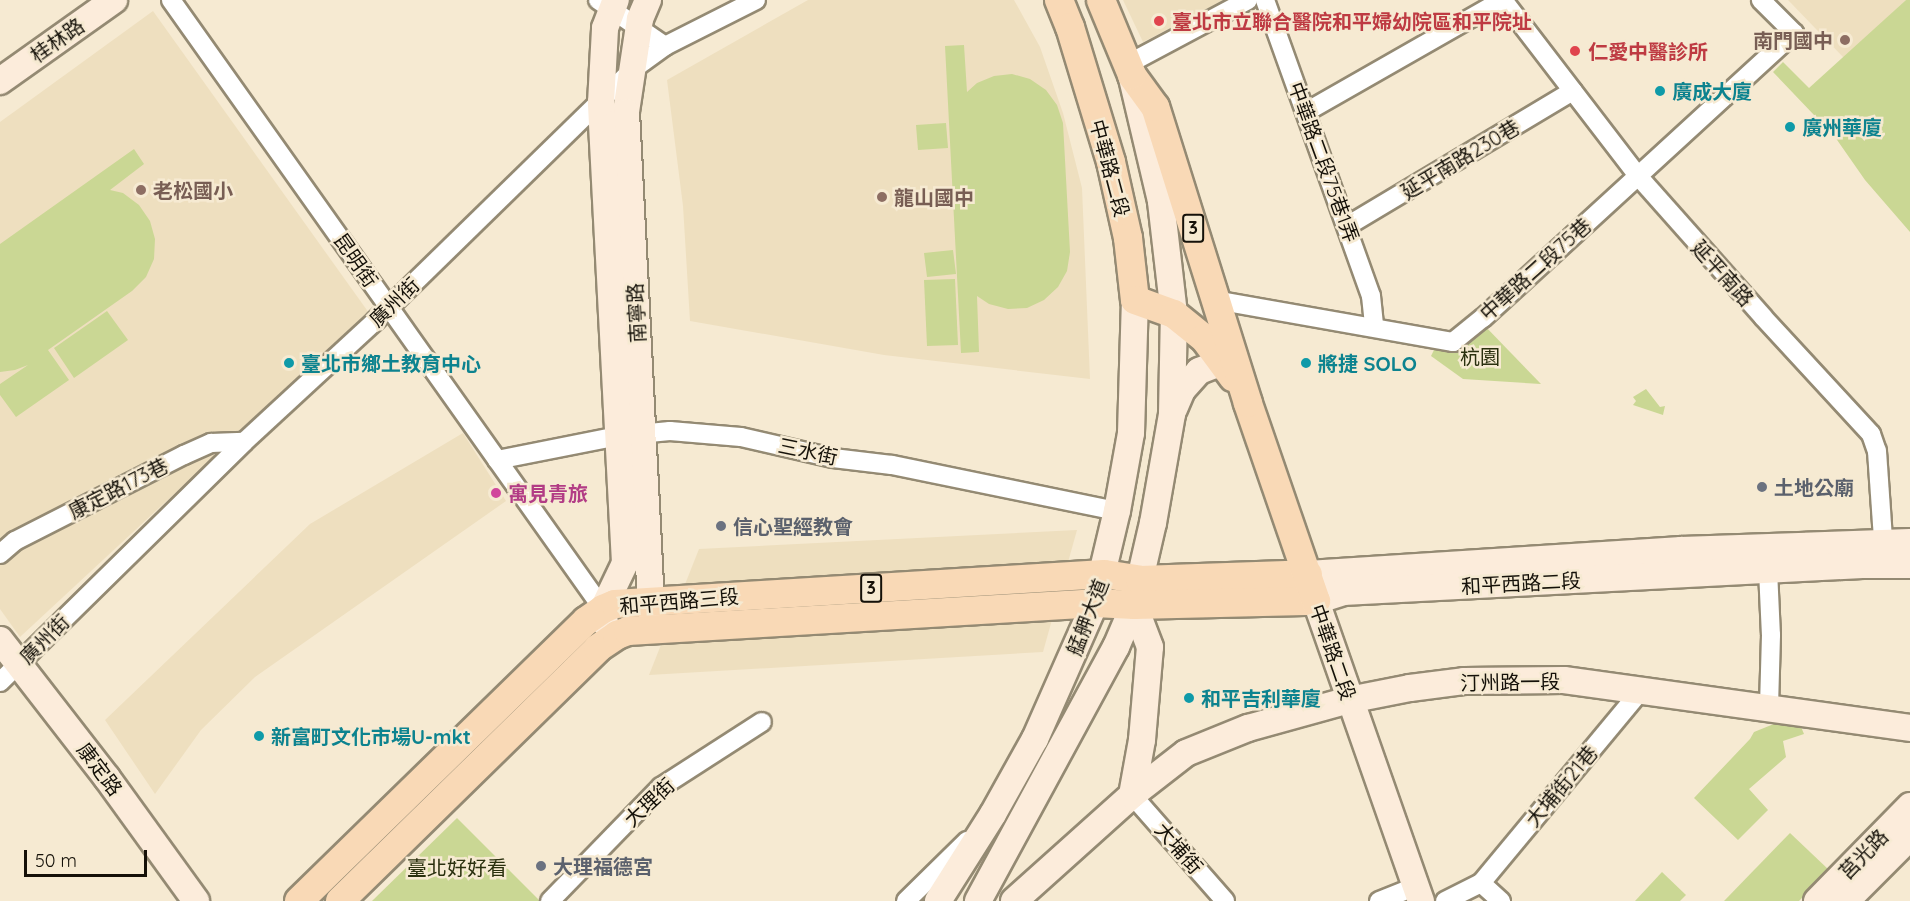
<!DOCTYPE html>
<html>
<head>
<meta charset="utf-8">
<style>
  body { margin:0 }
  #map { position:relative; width:1910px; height:901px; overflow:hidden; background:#f6ead2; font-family:Quicksand,"Noto Sans TC",sans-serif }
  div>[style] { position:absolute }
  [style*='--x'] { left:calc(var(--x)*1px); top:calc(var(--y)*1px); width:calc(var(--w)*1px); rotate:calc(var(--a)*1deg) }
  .built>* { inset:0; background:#eedfbf }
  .green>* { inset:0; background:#cad794 }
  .roads { filter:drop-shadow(2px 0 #948a73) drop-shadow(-2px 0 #948a73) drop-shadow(0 2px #948a73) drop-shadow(0 -2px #948a73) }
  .street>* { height:18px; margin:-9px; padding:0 9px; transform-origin:9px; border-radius:9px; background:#fff }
  .secondary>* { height:26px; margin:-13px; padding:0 13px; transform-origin:13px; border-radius:13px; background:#fcecdb }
  .primary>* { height:28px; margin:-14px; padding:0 14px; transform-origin:14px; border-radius:14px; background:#f9d9b6 }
  .dots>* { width:16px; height:16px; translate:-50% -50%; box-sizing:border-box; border:3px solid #f6ead2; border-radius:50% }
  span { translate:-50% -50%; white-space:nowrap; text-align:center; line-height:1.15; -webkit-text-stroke:5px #f6ead2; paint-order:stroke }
  .shield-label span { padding:2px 4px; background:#f6ead2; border:2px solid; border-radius:4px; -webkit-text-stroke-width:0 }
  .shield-label { font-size:18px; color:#151109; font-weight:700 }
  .health-label { font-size:20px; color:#be3a42; font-weight:700 }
  .left { translate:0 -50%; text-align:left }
  .street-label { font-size:20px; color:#151109 }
  .education-label { font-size:20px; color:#785e54; font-weight:700 }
  .right { translate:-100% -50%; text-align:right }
  .culture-label { font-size:20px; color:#0d838f; font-weight:700 }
  .park-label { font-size:20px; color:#2a300e }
  .worship-label { font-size:20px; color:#5b616d; font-weight:700 }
  .hotel-label { font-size:20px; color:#b23c85; font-weight:700 }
  .scale { position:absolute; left:24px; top:850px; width:123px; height:27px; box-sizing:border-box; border:3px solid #151109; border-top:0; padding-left:8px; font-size:18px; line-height:21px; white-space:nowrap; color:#151109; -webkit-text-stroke:4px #f6ead2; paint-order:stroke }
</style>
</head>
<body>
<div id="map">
  <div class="built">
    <i style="clip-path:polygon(808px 0,1014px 0,1040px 47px,1063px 113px,1082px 188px,1090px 379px,884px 355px,690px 321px,683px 206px,667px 80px)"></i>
    <i style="clip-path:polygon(1123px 0,1225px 0,1143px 42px)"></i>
    <i style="clip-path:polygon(1788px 0,1906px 0,1844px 58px)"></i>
    <i style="clip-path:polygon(153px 11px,369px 313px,20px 637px,0 609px,0 122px)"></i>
    <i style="clip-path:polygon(463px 433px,506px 501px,255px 677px,201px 730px,155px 794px,105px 720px,310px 524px)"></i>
    <i style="clip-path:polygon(1077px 530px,1043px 652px,649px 675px,699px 549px)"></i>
  </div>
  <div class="green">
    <i style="clip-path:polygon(1906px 0,1910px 0,1910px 232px,1865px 180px,1835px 137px,1773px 72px,1783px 62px,1809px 88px)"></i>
    <i style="clip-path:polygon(964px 45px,967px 92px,977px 83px,994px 76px,1012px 74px,1030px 79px,1046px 90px,1057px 105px,1063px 123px,1070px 252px,1067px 271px,1058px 287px,1044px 300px,1027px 308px,1008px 309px,989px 304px,977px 296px,979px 352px,961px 353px,945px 46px)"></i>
    <i style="clip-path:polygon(946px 123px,948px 148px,918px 150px,916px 125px)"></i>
    <i style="clip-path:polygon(134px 149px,144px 164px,110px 190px,123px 193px,139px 205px,150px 221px,155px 239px,154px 259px,146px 277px,132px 291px,48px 350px,69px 380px,16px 417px,0 395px,0 384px,28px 365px,15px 370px,0 372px,0 244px)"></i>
    <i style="clip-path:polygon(953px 250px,956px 274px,927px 277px,924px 253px)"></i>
    <i style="clip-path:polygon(955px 279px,958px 345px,927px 346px,924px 280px)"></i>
    <i style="clip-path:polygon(107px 311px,128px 340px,74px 378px,54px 348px)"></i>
    <i style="clip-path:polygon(1482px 323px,1541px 384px,1463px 379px,1431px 356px,1438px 342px)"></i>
    <i style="clip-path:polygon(1646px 389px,1660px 407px,1665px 406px,1663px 415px,1633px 405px,1636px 401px,1633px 397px)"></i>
    <i style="clip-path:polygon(1796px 715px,1804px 734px,1783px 741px,1786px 757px,1749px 789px,1768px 810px,1738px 840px,1694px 798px,1750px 739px,1754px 732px)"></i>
    <i style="clip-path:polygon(457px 818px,540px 901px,372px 901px)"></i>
    <i style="clip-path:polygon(1790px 833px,1829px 870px,1799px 901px,1724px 901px)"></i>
    <i style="clip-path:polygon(1662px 872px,1686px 895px,1680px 901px,1635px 901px)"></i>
  </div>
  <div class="roads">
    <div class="street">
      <i style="--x:171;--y:0;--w:747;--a:54.65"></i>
      <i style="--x:598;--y:0;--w:81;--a:34.5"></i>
      <i style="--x:1265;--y:0;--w:314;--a:70.3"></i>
      <i style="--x:1371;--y:296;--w:31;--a:84"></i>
      <i style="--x:1503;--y:0;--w:222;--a:52.5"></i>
      <i style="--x:1638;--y:176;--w:188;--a:48.4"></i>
      <i style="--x:1763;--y:317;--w:159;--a:47.3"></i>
      <i style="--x:1871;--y:434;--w:18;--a:71"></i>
      <i style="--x:1877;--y:451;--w:104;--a:86.1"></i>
      <i style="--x:1128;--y:64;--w:136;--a:-28.1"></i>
      <i style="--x:1306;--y:112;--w:226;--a:-29.7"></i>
      <i style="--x:1347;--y:226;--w:263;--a:-30.9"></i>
      <i style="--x:1215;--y:300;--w:242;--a:10"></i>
      <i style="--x:1453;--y:342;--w:38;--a:-39"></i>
      <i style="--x:1483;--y:318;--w:422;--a:-42.5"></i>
      <i style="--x:1794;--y:33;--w:47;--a:-135"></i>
      <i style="--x:497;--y:460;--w:123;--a:-11.2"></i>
      <i style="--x:618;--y:436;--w:52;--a:-5.5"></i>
      <i style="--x:670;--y:431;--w:71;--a:4.8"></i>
      <i style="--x:741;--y:437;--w:94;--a:12.9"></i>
      <i style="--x:833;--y:458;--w:59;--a:6.8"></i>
      <i style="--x:892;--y:465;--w:230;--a:11.6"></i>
      <i style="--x:0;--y:554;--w:20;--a:-41"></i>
      <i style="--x:15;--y:541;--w:190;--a:-27"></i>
      <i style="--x:184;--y:455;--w:30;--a:-24"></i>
      <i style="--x:211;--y:443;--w:33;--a:-2"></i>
      <i style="--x:1768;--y:570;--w:65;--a:87.4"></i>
      <i style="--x:1771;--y:635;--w:72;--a:91.6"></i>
      <i style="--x:0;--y:682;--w:342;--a:-44.5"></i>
      <i style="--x:244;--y:442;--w:180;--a:-42.7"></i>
      <i style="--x:376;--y:320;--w:358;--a:-44.3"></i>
      <i style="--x:632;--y:70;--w:41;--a:-36"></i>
      <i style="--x:665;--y:46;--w:102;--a:-26.8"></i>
      <i style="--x:1132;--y:795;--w:141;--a:48.7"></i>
      <i style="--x:1481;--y:883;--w:27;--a:42"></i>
      <i style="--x:550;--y:901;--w:159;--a:-45.8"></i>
      <i style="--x:661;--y:787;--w:120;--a:-32.8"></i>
      <i style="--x:906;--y:901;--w:86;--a:-44.5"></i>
      <i style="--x:1379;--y:901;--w:41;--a:-21.5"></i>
      <i style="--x:1445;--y:901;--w:40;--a:-26.6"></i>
      <i style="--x:1481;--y:883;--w:252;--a:-50.3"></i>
    </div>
    <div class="secondary">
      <i style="--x:648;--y:0;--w:21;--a:113"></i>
      <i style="--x:640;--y:19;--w:94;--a:98.6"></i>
      <i style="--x:626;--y:112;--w:512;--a:87.09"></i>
      <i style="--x:0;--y:81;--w:140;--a:-35.4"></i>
      <i style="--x:1174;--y:409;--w:21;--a:-67"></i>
      <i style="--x:1182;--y:390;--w:25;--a:-48"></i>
      <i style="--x:1199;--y:371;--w:17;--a:-21"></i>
      <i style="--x:1215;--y:365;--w:11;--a:5"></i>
      <i style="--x:1308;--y:574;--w:374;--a:-3.7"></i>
      <i style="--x:1681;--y:550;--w:229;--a:-2"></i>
      <i style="--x:605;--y:623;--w:14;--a:-98"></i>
      <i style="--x:603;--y:609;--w:51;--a:-64.4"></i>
      <i style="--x:625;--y:563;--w:461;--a:-93"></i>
      <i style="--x:601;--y:103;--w:75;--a:-86.9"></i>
      <i style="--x:605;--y:28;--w:30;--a:-69"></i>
      <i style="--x:0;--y:640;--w:175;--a:52.2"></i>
      <i style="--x:107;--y:778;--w:152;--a:54.1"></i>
      <i style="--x:1132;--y:795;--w:56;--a:-79.7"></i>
      <i style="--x:1142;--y:740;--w:93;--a:-85.1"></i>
      <i style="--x:1150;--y:647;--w:45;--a:-110.9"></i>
      <i style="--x:938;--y:901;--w:103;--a:-57.7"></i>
      <i style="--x:993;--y:814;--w:86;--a:-60.8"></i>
      <i style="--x:1035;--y:739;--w:149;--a:-66.2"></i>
      <i style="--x:1095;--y:603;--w:95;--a:-76.6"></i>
      <i style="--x:1117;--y:511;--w:79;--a:-79.8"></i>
      <i style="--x:1131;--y:433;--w:133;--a:-88.3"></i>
      <i style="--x:978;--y:901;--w:289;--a:-61.5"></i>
      <i style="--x:1116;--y:647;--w:46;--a:-66.8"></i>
      <i style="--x:1134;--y:605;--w:84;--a:-77"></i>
      <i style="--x:1153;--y:523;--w:111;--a:-80.1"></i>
      <i style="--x:1172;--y:414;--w:100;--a:-88.9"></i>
      <i style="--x:1174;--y:314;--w:114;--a:-96.6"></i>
      <i style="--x:1161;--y:201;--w:126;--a:-103.3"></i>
      <i style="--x:1014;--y:901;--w:159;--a:-41.9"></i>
      <i style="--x:1132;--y:795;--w:68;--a:-37.9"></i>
      <i style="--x:1186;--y:753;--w:67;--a:-22"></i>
      <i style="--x:1248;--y:728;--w:105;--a:-15.5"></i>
      <i style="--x:1349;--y:700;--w:62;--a:-11.1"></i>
      <i style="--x:1410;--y:688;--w:54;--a:-7.4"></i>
      <i style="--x:1464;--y:681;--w:100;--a:-0.6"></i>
      <i style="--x:1564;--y:680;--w:349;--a:7.9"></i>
      <i style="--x:1421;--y:901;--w:318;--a:-109.3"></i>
      <i style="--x:1316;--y:601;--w:28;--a:-18"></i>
      <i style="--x:1343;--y:592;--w:520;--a:-2.98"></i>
      <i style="--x:1862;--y:565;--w:48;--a:0"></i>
      <i style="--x:1817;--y:901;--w:133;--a:-45.6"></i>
      <i style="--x:1846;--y:901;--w:91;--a:-45"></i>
    </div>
    <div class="primary">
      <i style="--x:1059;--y:0;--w:29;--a:68"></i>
      <i style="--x:1070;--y:27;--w:141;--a:73.1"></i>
      <i style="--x:1111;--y:162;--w:78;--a:77.4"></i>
      <i style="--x:1128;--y:238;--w:62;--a:83.6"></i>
      <i style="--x:1135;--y:300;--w:41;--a:19.7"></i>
      <i style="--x:1174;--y:314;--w:38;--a:39"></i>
      <i style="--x:1204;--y:338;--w:49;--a:53.4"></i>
      <i style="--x:299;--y:901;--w:401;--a:-44.3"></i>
      <i style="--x:586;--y:621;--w:21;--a:-35"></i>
      <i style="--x:603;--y:609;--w:13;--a:-23"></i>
      <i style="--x:615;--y:604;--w:490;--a:-3.5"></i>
      <i style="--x:1104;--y:574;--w:36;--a:9"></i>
      <i style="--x:1140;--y:580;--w:168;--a:-2"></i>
      <i style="--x:340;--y:901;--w:361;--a:-44.4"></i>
      <i style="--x:598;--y:648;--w:23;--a:-34"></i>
      <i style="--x:617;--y:635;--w:12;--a:-20"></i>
      <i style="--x:628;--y:631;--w:468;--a:-3.4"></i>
      <i style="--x:1095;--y:603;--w:39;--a:3"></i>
      <i style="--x:1134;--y:605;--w:182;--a:-1.3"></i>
      <i style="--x:1316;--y:601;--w:209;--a:-109"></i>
      <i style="--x:1248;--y:403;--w:310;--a:-107.4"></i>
      <i style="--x:1155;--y:107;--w:39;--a:-126"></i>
      <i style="--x:1132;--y:75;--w:81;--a:-112.5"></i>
    </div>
  </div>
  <div class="dots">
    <i style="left:1159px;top:21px;background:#e0444e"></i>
    <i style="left:1845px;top:40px;background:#8d6e63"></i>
    <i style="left:1575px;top:51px;background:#e0444e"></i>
    <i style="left:1660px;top:91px;background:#0f9aa8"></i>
    <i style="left:1790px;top:127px;background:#0f9aa8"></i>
    <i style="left:141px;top:190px;background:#8d6e63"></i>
    <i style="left:882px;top:197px;background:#8d6e63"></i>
    <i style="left:289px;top:363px;background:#0f9aa8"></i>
    <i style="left:1306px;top:363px;background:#0f9aa8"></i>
    <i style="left:1762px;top:487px;background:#6b7280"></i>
    <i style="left:496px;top:493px;background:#d1479c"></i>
    <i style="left:721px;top:526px;background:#6b7280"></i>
    <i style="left:1189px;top:698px;background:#0f9aa8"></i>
    <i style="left:259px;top:736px;background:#0f9aa8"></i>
    <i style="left:541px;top:866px;background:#6b7280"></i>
  </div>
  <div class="shield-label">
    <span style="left:1193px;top:228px">3</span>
    <span style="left:871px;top:588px">3</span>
  </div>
  <div class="health-label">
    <span class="left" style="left:1172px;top:21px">臺北市立聯合醫院和平婦幼院區和平院址</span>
    <span class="left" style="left:1588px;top:51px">仁愛中醫診所</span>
  </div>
  <div class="street-label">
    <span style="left:57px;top:40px;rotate:-35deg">桂林路</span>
    <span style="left:1460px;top:159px;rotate:-31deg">延平南路230巷</span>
    <span style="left:1324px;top:162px;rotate:70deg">中華路二段75巷1弄</span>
    <span style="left:1110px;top:168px;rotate:75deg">中華路二段</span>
    <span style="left:356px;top:260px;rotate:55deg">昆明街</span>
    <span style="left:1535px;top:269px;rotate:-42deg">中華路二段75巷</span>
    <span style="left:1723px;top:273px;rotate:48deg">延平南路</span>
    <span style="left:394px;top:302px;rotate:-44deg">廣州街</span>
    <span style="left:636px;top:313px;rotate:-93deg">南寧路</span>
    <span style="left:808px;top:451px;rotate:12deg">三水街</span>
    <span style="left:118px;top:488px;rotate:-27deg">康定路173巷</span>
    <span style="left:1521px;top:583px;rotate:-3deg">和平西路二段</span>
    <span style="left:679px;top:601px;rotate:-5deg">和平西路三段</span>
    <span style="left:1087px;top:617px;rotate:-69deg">艋舺大道</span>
    <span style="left:44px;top:639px;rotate:-45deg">廣州街</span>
    <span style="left:1333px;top:652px;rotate:71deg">中華路二段</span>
    <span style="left:1510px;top:682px;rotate:-1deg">汀州路一段</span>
    <span style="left:100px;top:769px;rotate:53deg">康定路</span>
    <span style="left:1561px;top:786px;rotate:-50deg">大埔街21巷</span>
    <span style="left:649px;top:802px;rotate:-43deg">大理街</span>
    <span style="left:1179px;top:848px;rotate:49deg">大埔街</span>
    <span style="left:1863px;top:854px;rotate:-46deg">莒光路</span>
  </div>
  <div class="education-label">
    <span class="right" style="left:1833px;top:40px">南門國中</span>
    <span class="left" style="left:153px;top:190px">老松國小</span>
    <span class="left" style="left:894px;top:197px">龍山國中</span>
  </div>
  <div class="culture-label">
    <span class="left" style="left:1672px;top:91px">廣成大廈</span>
    <span class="left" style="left:1802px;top:127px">廣州華廈</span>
    <span class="left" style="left:301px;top:363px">臺北市鄉土教育中心</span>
    <span class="left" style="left:1318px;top:363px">將捷 SOLO</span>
    <span class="left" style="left:1201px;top:698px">和平吉利華廈</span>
    <span class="left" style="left:271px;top:736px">新富町文化市場U-mkt</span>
  </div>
  <div class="park-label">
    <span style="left:1480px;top:356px">杭園</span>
    <span style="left:457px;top:867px">臺北好好看</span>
  </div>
  <div class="worship-label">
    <span class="left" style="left:1774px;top:487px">土地公廟</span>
    <span class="left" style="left:733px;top:526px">信心聖經教會</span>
    <span class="left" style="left:553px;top:866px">大理福德宮</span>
  </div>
  <div class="hotel-label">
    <span class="left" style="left:508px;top:493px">寓見青旅</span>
  </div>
  <div class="scale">50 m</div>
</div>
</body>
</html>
